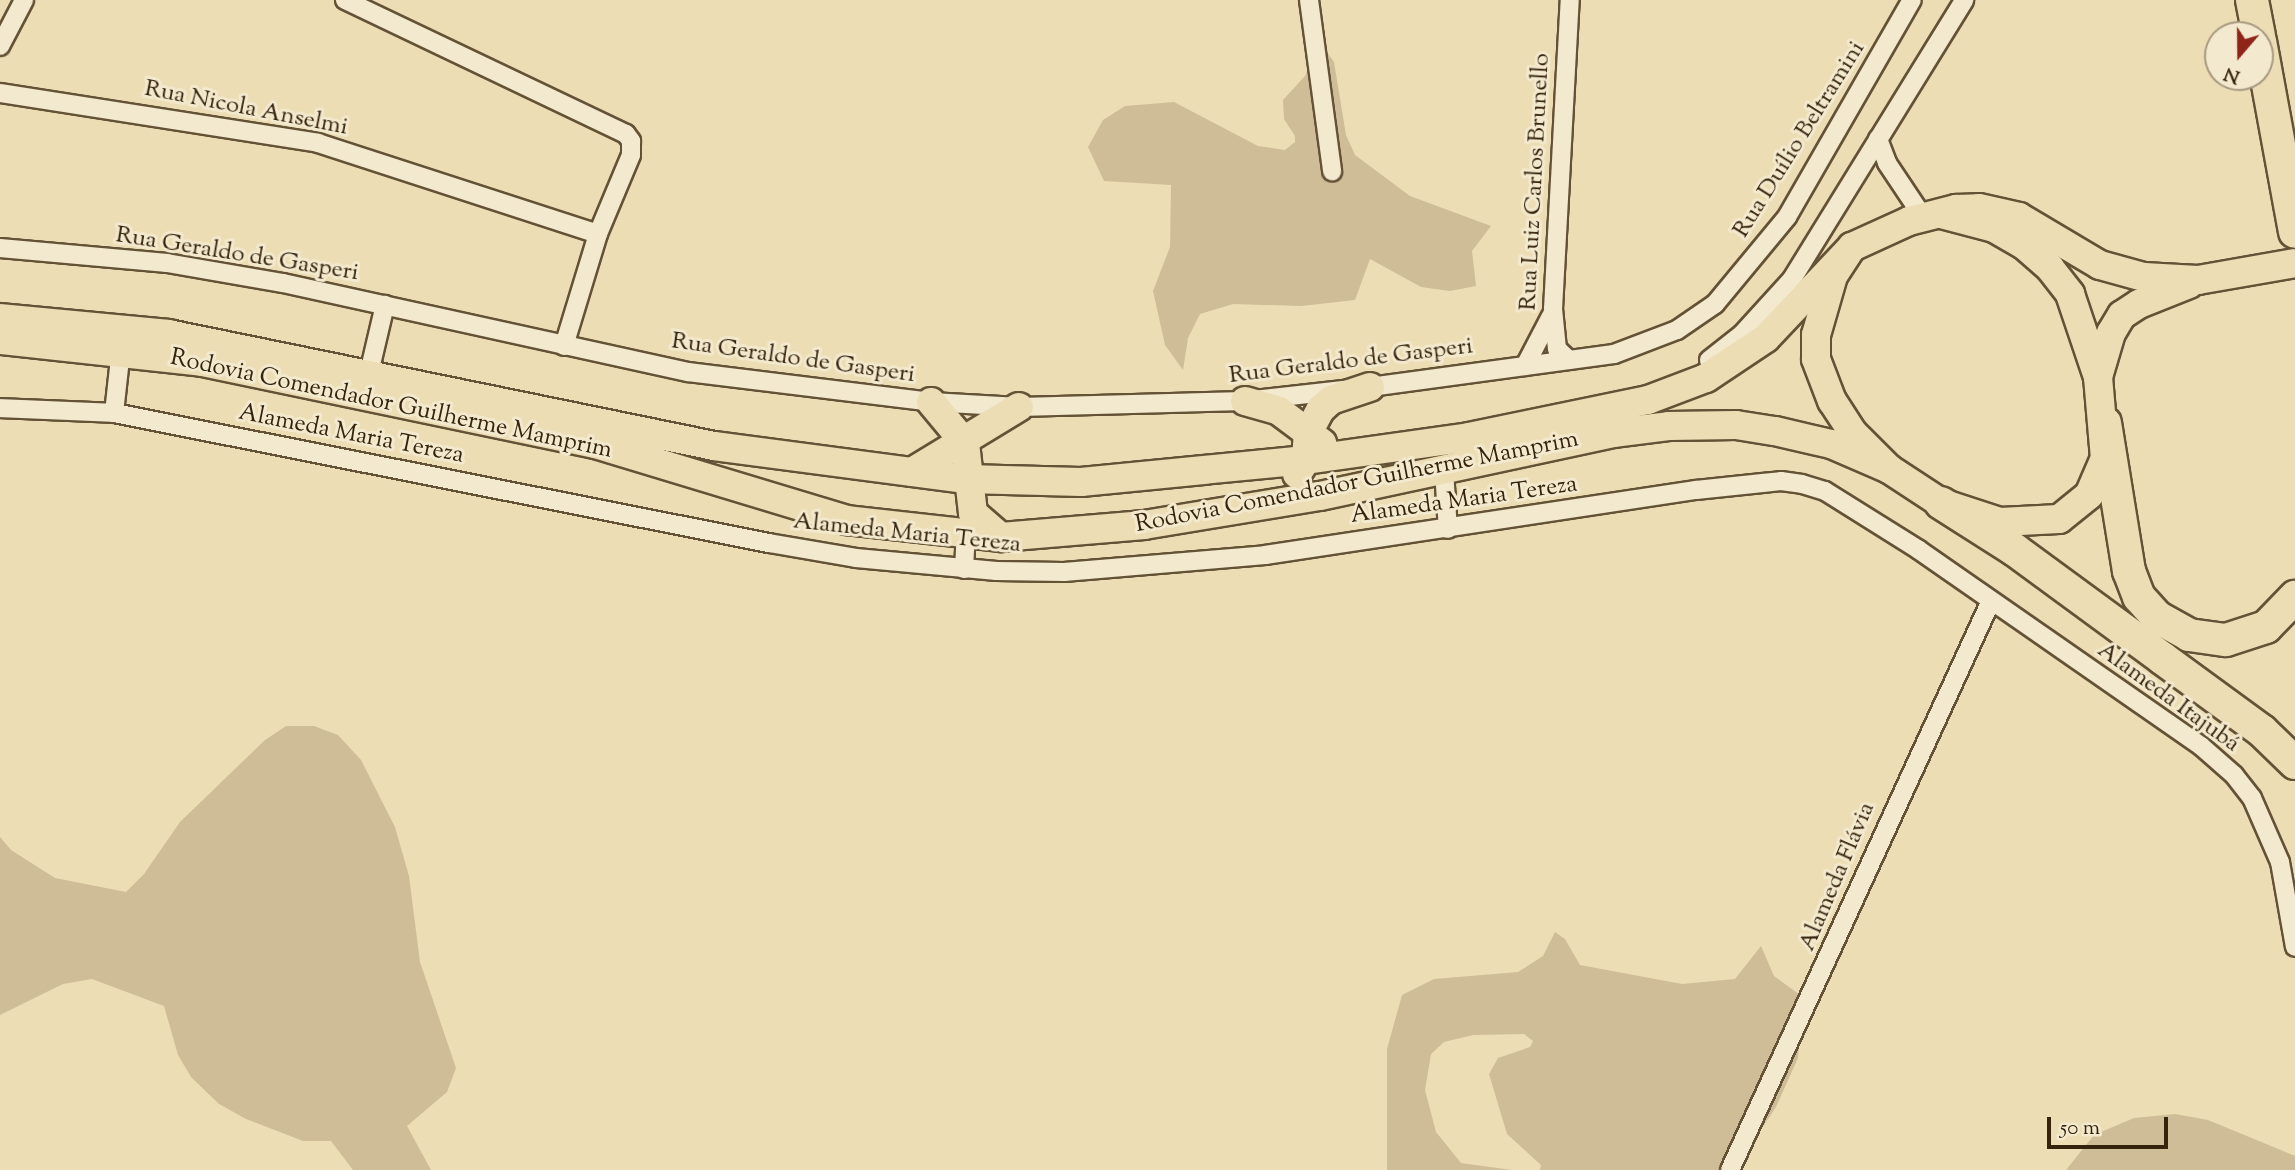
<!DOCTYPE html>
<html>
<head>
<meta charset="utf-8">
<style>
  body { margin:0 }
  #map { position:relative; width:2295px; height:1170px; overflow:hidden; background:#edddb4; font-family:"Sorts Mill Goudy",serif }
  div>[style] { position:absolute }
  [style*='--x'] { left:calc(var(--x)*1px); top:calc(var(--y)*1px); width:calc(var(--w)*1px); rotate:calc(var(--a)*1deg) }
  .green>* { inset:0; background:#cebd97 }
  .roads { filter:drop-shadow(2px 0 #645236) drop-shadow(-2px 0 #645236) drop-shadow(0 2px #645236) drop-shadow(0 -2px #645236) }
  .street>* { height:18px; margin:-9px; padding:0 9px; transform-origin:9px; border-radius:9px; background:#f3e9ce }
  .primary>* { height:28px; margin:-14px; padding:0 14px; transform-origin:14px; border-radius:14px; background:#edddb4 }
  .highway>* { height:32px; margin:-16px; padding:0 16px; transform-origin:16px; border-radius:16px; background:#edddb4 }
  span { translate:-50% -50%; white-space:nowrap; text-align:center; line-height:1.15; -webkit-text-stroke:6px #f3e9ce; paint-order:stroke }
  .street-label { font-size:24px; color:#36230c }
  .north { position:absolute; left:2204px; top:21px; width:70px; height:70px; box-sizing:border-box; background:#f3e9ce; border:2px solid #a79a80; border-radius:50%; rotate:200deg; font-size:19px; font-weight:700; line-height:28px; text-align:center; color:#36230c }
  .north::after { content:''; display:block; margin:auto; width:24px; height:32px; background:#8f2418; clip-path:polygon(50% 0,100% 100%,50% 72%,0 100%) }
  .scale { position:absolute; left:2047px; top:1117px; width:121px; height:32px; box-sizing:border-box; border:4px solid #36230c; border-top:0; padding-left:9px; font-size:21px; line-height:24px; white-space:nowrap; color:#36230c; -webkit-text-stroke:5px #f3e9ce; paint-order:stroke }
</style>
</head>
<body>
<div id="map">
  <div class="green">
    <i style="clip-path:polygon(1324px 48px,1334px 62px,1346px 135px,1355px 155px,1410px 196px,1491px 226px,1472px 251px,1476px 286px,1450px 291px,1421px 287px,1370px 259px,1355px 300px,1301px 306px,1233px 304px,1200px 314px,1188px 338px,1183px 370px,1165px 345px,1153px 291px,1170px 247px,1171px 185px,1104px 181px,1088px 147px,1103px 120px,1125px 106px,1174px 102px,1258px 146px,1285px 150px,1295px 142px,1295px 136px,1284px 119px,1283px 100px,1305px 76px,1316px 52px)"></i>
    <i style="clip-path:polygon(286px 726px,314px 726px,338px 735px,361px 760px,395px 827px,409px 876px,420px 962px,456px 1068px,447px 1092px,407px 1126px,431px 1170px,353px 1170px,331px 1141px,303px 1141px,246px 1119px,219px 1104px,191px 1077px,178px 1055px,164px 1006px,92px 979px,63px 984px,0 1015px,0 837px,11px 850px,55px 878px,126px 892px,144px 874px,180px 822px,265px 740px)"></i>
    <i style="clip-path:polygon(1555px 932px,1565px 939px,1580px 965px,1682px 984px,1735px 979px,1761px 946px,1774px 976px,1803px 997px,1798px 1058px,1776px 1107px,1734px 1170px,1540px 1170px,1541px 1165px,1507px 1134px,1489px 1074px,1498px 1058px,1530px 1047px,1533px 1041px,1524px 1034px,1473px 1035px,1444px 1042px,1431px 1054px,1425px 1090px,1436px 1132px,1461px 1163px,1512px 1170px,1387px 1170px,1387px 1049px,1402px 995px,1434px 979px,1518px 972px,1543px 956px)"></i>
    <i style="clip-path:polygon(2175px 1114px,2208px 1120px,2295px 1156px,2295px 1170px,2066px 1170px,2094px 1135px,2134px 1118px)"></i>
  </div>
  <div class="roads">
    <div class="street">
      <i style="--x:345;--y:0;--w:311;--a:25.5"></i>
      <i style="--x:626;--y:134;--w:9;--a:54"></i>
      <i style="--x:631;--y:141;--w:14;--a:90"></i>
      <i style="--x:631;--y:155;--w:86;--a:112.7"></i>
      <i style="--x:598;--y:234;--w:117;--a:106.9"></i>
      <i style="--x:1309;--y:0;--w:173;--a:82.3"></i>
      <i style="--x:0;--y:46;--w:52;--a:-62.4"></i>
      <i style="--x:0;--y:93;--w:322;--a:8.9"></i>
      <i style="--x:318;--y:143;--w:294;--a:18"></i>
      <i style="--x:1878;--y:139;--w:26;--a:69"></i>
      <i style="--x:1887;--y:163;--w:65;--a:56.3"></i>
      <i style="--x:0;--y:248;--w:168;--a:5.1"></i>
      <i style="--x:167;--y:263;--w:118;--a:9.8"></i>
      <i style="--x:283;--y:283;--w:415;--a:12.4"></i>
      <i style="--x:688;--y:372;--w:245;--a:7"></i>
      <i style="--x:931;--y:402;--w:88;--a:3.3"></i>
      <i style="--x:1019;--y:407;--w:226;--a:-1.5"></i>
      <i style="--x:1245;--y:401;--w:126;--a:-6.4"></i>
      <i style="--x:1370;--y:387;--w:246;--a:-7.7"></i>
      <i style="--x:1614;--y:354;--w:67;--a:-20.9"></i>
      <i style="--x:1677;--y:330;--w:46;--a:-34.4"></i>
      <i style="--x:1715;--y:304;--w:113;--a:-50.4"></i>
      <i style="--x:1787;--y:217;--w:250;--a:-60.1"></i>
      <i style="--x:1569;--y:360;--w:16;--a:-137"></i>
      <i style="--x:1557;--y:349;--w:40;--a:-95.7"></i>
      <i style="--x:1553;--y:309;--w:309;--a:-86.9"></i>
      <i style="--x:1709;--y:360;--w:42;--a:-38.2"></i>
      <i style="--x:1742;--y:334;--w:74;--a:-47.7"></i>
      <i style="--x:1792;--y:279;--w:328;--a:-58.3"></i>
      <i style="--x:1525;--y:366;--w:56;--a:-62.5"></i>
      <i style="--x:369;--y:373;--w:70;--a:-76.8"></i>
      <i style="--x:0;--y:408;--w:114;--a:2.5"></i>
      <i style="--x:114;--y:413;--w:668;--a:11.23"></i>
      <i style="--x:769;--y:543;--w:88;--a:9.8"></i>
      <i style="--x:856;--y:558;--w:141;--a:5.3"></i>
      <i style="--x:996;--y:571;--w:68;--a:0.8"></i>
      <i style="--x:1064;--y:572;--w:202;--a:-4.8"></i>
      <i style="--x:1265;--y:555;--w:436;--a:-8.6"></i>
      <i style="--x:1696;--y:490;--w:85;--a:-6"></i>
      <i style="--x:1781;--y:481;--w:21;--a:8"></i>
      <i style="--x:1802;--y:484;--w:24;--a:17"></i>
      <i style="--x:1825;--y:491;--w:111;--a:32.1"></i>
      <i style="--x:1919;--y:550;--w:343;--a:34.8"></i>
      <i style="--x:2201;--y:746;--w:44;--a:41.3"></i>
      <i style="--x:2234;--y:775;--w:29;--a:52"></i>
      <i style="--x:2252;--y:798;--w:70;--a:66.4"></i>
      <i style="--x:2280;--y:862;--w:86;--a:80"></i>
      <i style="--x:114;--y:413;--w:63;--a:-83.7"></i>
      <i style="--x:1444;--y:471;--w:58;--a:86.1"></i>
      <i style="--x:964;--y:569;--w:35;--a:-87"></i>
      <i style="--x:1730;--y:1170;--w:624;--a:-65.37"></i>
    </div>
    <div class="primary">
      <i style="--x:1941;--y:214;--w:55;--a:14.8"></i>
      <i style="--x:1994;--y:228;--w:36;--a:30"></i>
      <i style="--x:2025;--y:246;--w:33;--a:41"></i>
      <i style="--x:2050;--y:268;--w:33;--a:52"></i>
      <i style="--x:2070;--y:294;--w:88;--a:71.4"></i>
      <i style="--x:2098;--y:377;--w:81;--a:85.1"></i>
      <i style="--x:2105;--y:458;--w:40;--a:113.4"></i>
      <i style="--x:2089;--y:495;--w:38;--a:141"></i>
      <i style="--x:2059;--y:519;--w:59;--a:177.1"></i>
      <i style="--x:2000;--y:522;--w:62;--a:-162.1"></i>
      <i style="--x:1941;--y:503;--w:62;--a:-146.8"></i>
      <i style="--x:1889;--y:469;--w:51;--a:-135"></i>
      <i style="--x:1853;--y:433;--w:38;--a:-123"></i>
      <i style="--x:1832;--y:401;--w:45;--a:-110.9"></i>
      <i style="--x:1816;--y:359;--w:24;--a:-90"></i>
      <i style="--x:1816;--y:335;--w:61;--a:-73.9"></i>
      <i style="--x:1833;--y:276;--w:35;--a:-57"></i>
      <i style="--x:1852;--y:247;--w:63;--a:-24.5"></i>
      <i style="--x:1909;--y:221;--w:49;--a:-14.3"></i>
      <i style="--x:1956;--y:209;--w:23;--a:-2"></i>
      <i style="--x:1979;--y:208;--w:41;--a:12.7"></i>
      <i style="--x:2019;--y:217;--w:94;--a:30.7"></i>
      <i style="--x:2100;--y:265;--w:46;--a:15.3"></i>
      <i style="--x:2144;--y:277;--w:54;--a:3.2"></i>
      <i style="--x:2198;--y:280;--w:98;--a:-9.9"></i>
      <i style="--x:0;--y:318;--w:169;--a:5.4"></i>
      <i style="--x:168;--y:334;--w:557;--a:11.59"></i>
      <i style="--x:714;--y:446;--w:254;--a:7.5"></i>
      <i style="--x:966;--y:479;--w:115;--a:1.5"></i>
      <i style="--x:1081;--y:482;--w:226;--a:-5.6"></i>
      <i style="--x:1306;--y:460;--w:165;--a:-8"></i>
      <i style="--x:1469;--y:437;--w:183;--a:-11.7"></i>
      <i style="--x:1648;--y:400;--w:62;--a:-20.8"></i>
      <i style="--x:1706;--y:378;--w:72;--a:-33.7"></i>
      <i style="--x:1766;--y:338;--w:125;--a:-46.6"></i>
      <i style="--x:0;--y:340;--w:203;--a:6.2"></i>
      <i style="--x:202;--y:362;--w:401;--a:11.8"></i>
      <i style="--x:595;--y:444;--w:262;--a:16.8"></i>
      <i style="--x:846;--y:520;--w:156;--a:6.3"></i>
      <i style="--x:1001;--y:537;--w:144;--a:-4.8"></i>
      <i style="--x:1144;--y:525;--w:178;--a:-9.4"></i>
      <i style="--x:1320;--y:496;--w:300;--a:-12.1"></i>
      <i style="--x:1613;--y:433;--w:56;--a:-7.1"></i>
      <i style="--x:1669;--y:426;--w:67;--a:-0.9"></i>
      <i style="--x:1736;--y:425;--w:39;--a:9"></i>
      <i style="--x:1775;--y:431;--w:57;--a:13.1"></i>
      <i style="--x:1831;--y:444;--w:63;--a:23.3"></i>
      <i style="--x:2098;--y:377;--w:46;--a:-73.5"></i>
      <i style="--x:2111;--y:333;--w:21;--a:-59"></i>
      <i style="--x:2122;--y:315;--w:20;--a:-33"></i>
      <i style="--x:2139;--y:304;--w:54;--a:-21.8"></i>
      <i style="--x:1245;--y:401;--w:35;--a:16"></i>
      <i style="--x:1279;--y:411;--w:54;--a:36.7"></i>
      <i style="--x:931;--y:402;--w:53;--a:50.3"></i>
      <i style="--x:965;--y:443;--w:70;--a:83.5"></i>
      <i style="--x:973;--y:513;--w:37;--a:41"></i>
      <i style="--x:912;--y:472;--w:125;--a:-31.3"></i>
      <i style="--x:1297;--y:474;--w:17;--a:-57"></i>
      <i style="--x:1306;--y:460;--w:27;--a:-86"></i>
      <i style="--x:1308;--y:433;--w:27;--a:-62"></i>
      <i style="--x:1321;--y:409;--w:13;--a:-42"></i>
      <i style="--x:1331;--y:400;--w:41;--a:-18.4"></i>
    </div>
    <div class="highway">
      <i style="--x:2252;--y:0;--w:36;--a:79"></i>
      <i style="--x:2260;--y:41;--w:194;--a:79.6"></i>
      <i style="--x:2105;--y:423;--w:150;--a:80.8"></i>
      <i style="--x:2129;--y:571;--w:28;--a:69"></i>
      <i style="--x:2139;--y:597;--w:27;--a:48"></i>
      <i style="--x:2157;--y:617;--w:37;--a:29"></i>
      <i style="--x:2189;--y:635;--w:37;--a:8"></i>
      <i style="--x:2226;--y:640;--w:42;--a:-18"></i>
      <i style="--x:2266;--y:627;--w:42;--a:-46"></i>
      <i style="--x:1941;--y:503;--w:88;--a:32.4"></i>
      <i style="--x:2015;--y:550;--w:182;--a:36.3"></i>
      <i style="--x:2162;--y:658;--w:124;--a:36.1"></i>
      <i style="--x:2262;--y:731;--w:46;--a:44.1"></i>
    </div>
  </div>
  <div class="street-label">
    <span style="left:246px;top:109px;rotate:11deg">Rua Nicola Anselmi</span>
    <span style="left:1800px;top:140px;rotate:-58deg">Rua Duílio Beltramini</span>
    <span style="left:1536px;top:182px;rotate:-87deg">Rua Luiz Carlos Brunello</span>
    <span style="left:237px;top:255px;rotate:9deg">Rua Geraldo de Gasperi</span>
    <span style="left:793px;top:359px;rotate:8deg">Rua Geraldo de Gasperi</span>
    <span style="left:1351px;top:362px;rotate:-7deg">Rua Geraldo de Gasperi</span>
    <span style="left:391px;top:405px;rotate:12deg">Rodovia Comendador Guilherme Mamprim</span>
    <span style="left:351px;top:435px;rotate:11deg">Alameda Maria Tereza</span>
    <span style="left:1357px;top:483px;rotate:-11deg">Rodovia Comendador Guilherme Mamprim</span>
    <span style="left:1464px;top:501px;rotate:-8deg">Alameda Maria Tereza</span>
    <span style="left:907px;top:534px;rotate:6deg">Alameda Maria Tereza</span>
    <span style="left:2168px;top:698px;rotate:36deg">Alameda Itajubá</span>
    <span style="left:1838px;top:877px;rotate:-67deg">Alameda Flávia</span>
  </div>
  <div class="north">N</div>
  <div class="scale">50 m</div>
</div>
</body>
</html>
